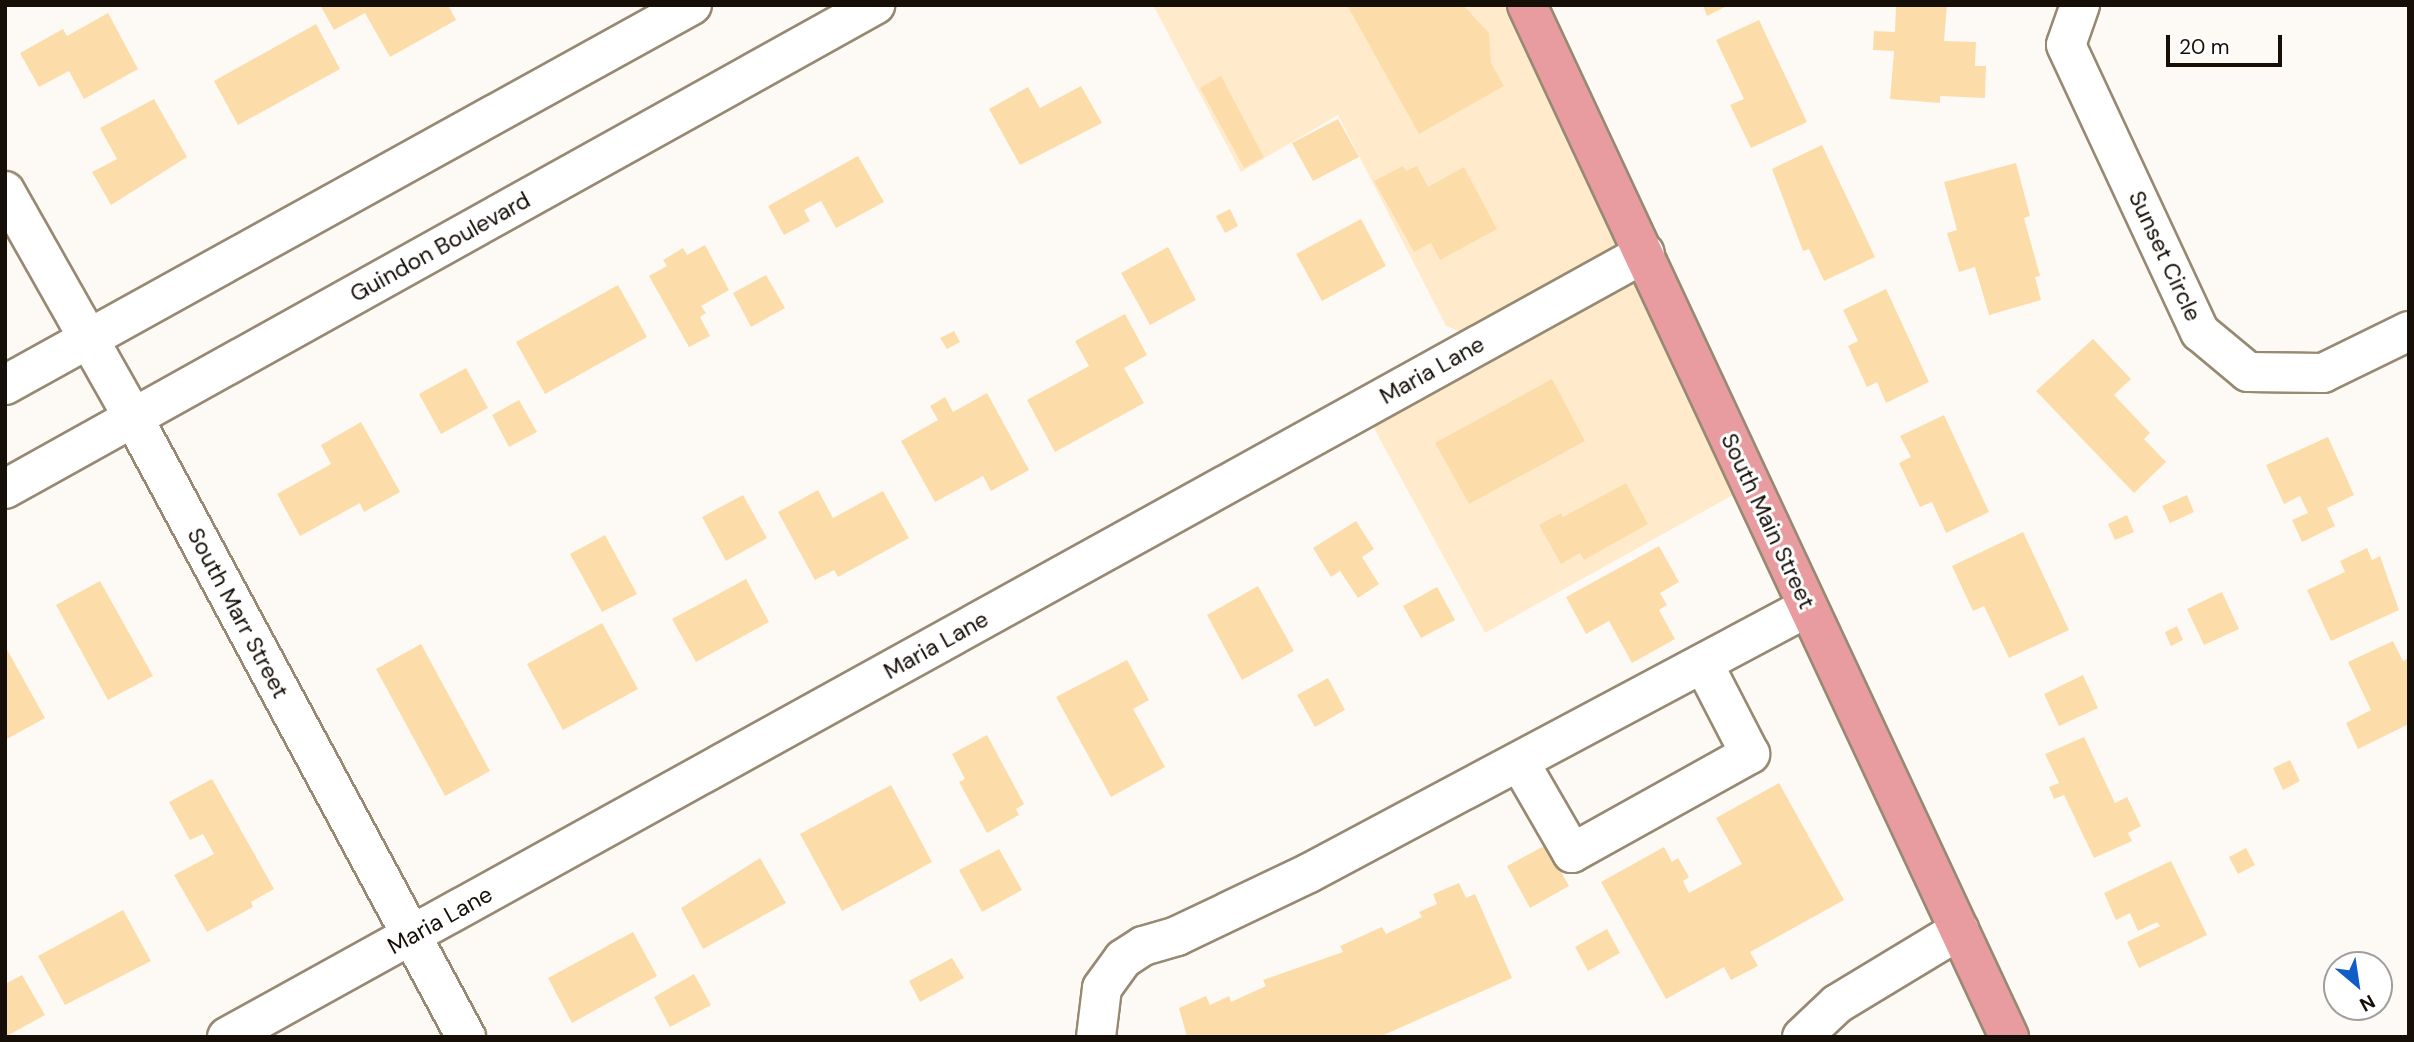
<!DOCTYPE html>
<html>
<head>
<meta charset="utf-8">
<style>
  body { margin:0 }
  #map { position:relative; width:2414px; height:1042px; overflow:hidden; background:#fdfaf5; font-family:"DM Sans",sans-serif }
  div>[style] { position:absolute }
  [style*='--x'] { left:calc(var(--x)*1px); top:calc(var(--y)*1px); width:calc(var(--w)*1px); rotate:calc(var(--a)*1deg) }
  .built>* { inset:0; background:#ffebcb }
  .building>* { inset:0; background:#fcddaa }
  .roads { filter:drop-shadow(2px 0 #978972) drop-shadow(-2px 0 #978972) drop-shadow(0 2px #978972) drop-shadow(0 -2px #978972) }
  .minor>* { height:38px; margin:-19px; padding:0 19px; transform-origin:19px; border-radius:19px; background:#fff }
  .major>* { height:38px; margin:-19px; padding:0 19px; transform-origin:19px; border-radius:19px; background:#e99ca0 }
  span { translate:-50% -50%; white-space:nowrap; text-align:center; line-height:1.15; -webkit-text-stroke:6px #fff; paint-order:stroke }
  .street-label { font-size:23px; color:#150f07 }
  .frame { position:absolute; inset:0; border:7px solid #150f07; pointer-events:none }
  .north { position:absolute; left:2323px; top:951px; width:70px; height:70px; box-sizing:border-box; background:#fff; border:2px solid #a19f9c; border-radius:50%; rotate:151deg; font-size:19px; font-weight:700; line-height:28px; text-align:center; color:#150f07 }
  .north::after { content:''; display:block; margin:auto; width:24px; height:32px; background:#105dc7; clip-path:polygon(50% 0,100% 100%,50% 72%,0 100%) }
  .scale { position:absolute; left:2166px; top:35px; width:116px; height:32px; box-sizing:border-box; border:4px solid #150f07; border-top:0; padding-left:9px; font-size:21px; line-height:24px; white-space:nowrap; color:#150f07; -webkit-text-stroke:5px #fff; paint-order:stroke }
</style>
</head>
<body>
<div id="map">
  <div class="built">
    <i style="clip-path:polygon(1153px 5px,1527px 5px,1751px 485px,1485px 633px,1363px 408px,1483px 341px,1446px 326px,1338px 115px,1241px 172px)"></i>
  </div>
  <div class="building">
    <i style="clip-path:polygon(320px 5px,448px 5px,456px 20px,390px 57px,365px 13px,334px 30px)"></i>
    <i style="clip-path:polygon(1347px 5px,1463px 5px,1489px 33px,1491px 63px,1504px 86px,1419px 134px)"></i>
    <i style="clip-path:polygon(1703px 5px,1729px 5px,1707px 16px)"></i>
    <i style="clip-path:polygon(1896px 5px,1947px 5px,1944px 41px,1976px 42px,1975px 66px,1986px 66px,1985px 98px,1940px 96px,1940px 103px,1890px 99px,1894px 51px,1873px 50px,1874px 31px,1895px 32px)"></i>
    <i style="clip-path:polygon(108px 13px,138px 69px,84px 99px,69px 71px,39px 87px,20px 53px,63px 29px,67px 36px)"></i>
    <i style="clip-path:polygon(1759px 20px,1807px 122px,1751px 148px,1730px 105px,1744px 99px,1716px 40px)"></i>
    <i style="clip-path:polygon(316px 24px,340px 69px,238px 125px,214px 81px)"></i>
    <i style="clip-path:polygon(1221px 76px,1264px 157px,1244px 168px,1200px 88px)"></i>
    <i style="clip-path:polygon(1081px 86px,1102px 123px,1020px 165px,989px 109px,1028px 87px,1040px 108px)"></i>
    <i style="clip-path:polygon(154px 99px,187px 157px,111px 205px,92px 172px,117px 159px,100px 128px)"></i>
    <i style="clip-path:polygon(1338px 119px,1359px 157px,1313px 181px,1292px 143px)"></i>
    <i style="clip-path:polygon(1822px 145px,1875px 257px,1824px 281px,1809px 249px,1803px 251px,1772px 169px)"></i>
    <i style="clip-path:polygon(858px 156px,884px 202px,836px 228px,821px 201px,804px 210px,810px 221px,784px 235px,768px 206px)"></i>
    <i style="clip-path:polygon(2016px 163px,2030px 216px,2024px 218px,2040px 276px,2035px 277px,2041px 300px,1989px 315px,1975px 267px,1959px 272px,1947px 233px,1957px 230px,1944px 182px)"></i>
    <i style="clip-path:polygon(1403px 166px,1406px 171px,1417px 166px,1428px 187px,1464px 167px,1497px 229px,1440px 260px,1431px 243px,1414px 252px,1374px 181px)"></i>
    <i style="clip-path:polygon(1230px 209px,1238px 226px,1225px 233px,1216px 216px)"></i>
    <i style="clip-path:polygon(1361px 219px,1386px 266px,1322px 301px,1296px 254px)"></i>
    <i style="clip-path:polygon(705px 245px,729px 290px,701px 306px,706px 313px,700px 317px,710px 336px,689px 347px,649px 276px,667px 266px,663px 260px,683px 248px,687px 255px)"></i>
    <i style="clip-path:polygon(1168px 247px,1196px 300px,1150px 325px,1121px 273px)"></i>
    <i style="clip-path:polygon(766px 275px,785px 308px,751px 327px,733px 293px)"></i>
    <i style="clip-path:polygon(618px 285px,647px 337px,545px 394px,516px 342px)"></i>
    <i style="clip-path:polygon(1886px 289px,1929px 382px,1886px 403px,1877px 382px,1867px 387px,1848px 346px,1858px 341px,1843px 310px)"></i>
    <i style="clip-path:polygon(1125px 314px,1147px 355px,1124px 368px,1144px 403px,1055px 452px,1027px 400px,1089px 366px,1075px 341px)"></i>
    <i style="clip-path:polygon(954px 331px,960px 342px,947px 349px,940px 338px)"></i>
    <i style="clip-path:polygon(2093px 339px,2131px 379px,2114px 395px,2150px 433px,2144px 439px,2166px 462px,2134px 493px,2036px 391px)"></i>
    <i style="clip-path:polygon(466px 368px,488px 408px,441px 434px,419px 394px)"></i>
    <i style="clip-path:polygon(1552px 379px,1585px 441px,1469px 504px,1435px 443px)"></i>
    <i style="clip-path:polygon(987px 393px,1029px 470px,991px 491px,983px 476px,935px 502px,901px 441px,938px 420px,930px 406px,945px 397px,953px 412px)"></i>
    <i style="clip-path:polygon(519px 400px,537px 432px,509px 447px,492px 415px)"></i>
    <i style="clip-path:polygon(1944px 415px,1989px 512px,1946px 533px,1932px 502px,1920px 507px,1899px 463px,1911px 457px,1900px 436px)"></i>
    <i style="clip-path:polygon(361px 422px,400px 492px,364px 512px,360px 503px,300px 536px,277px 494px,331px 464px,321px 445px)"></i>
    <i style="clip-path:polygon(2328px 437px,2354px 495px,2327px 508px,2335px 526px,2302px 542px,2292px 520px,2308px 513px,2300px 496px,2284px 504px,2266px 465px)"></i>
    <i style="clip-path:polygon(1626px 483px,1648px 524px,1584px 560px,1580px 553px,1561px 564px,1539px 525px,1561px 513px,1563px 517px)"></i>
    <i style="clip-path:polygon(818px 490px,833px 518px,883px 491px,909px 538px,838px 577px,834px 570px,815px 580px,778px 512px)"></i>
    <i style="clip-path:polygon(743px 495px,767px 538px,726px 561px,702px 517px)"></i>
    <i style="clip-path:polygon(2187px 495px,2194px 512px,2170px 523px,2162px 506px)"></i>
    <i style="clip-path:polygon(2127px 515px,2134px 532px,2115px 540px,2108px 524px)"></i>
    <i style="clip-path:polygon(1356px 521px,1374px 549px,1362px 557px,1379px 584px,1358px 598px,1340px 571px,1331px 577px,1313px 548px)"></i>
    <i style="clip-path:polygon(2023px 532px,2069px 630px,2009px 658px,1984px 606px,1973px 611px,1952px 566px)"></i>
    <i style="clip-path:polygon(605px 535px,637px 594px,602px 612px,570px 554px)"></i>
    <i style="clip-path:polygon(1659px 546px,1679px 582px,1660px 593px,1667px 605px,1659px 610px,1675px 639px,1632px 663px,1609px 621px,1586px 634px,1566px 597px)"></i>
    <i style="clip-path:polygon(2367px 548px,2372px 560px,2380px 556px,2399px 610px,2331px 641px,2307px 590px,2345px 572px,2340px 561px)"></i>
    <i style="clip-path:polygon(746px 579px,769px 622px,696px 662px,672px 619px)"></i>
    <i style="clip-path:polygon(100px 581px,153px 676px,108px 700px,56px 605px)"></i>
    <i style="clip-path:polygon(1258px 586px,1294px 651px,1242px 680px,1207px 615px)"></i>
    <i style="clip-path:polygon(1437px 587px,1455px 620px,1421px 638px,1403px 606px)"></i>
    <i style="clip-path:polygon(2222px 592px,2239px 629px,2204px 645px,2187px 609px)"></i>
    <i style="clip-path:polygon(602px 623px,638px 689px,563px 730px,527px 664px)"></i>
    <i style="clip-path:polygon(2177px 626px,2183px 640px,2171px 646px,2165px 632px)"></i>
    <i style="clip-path:polygon(2393px 641px,2403px 661px,2409px 658px,2409px 724px,2358px 749px,2346px 723px,2371px 710px,2348px 662px)"></i>
    <i style="clip-path:polygon(421px 644px,490px 771px,445px 796px,376px 669px)"></i>
    <i style="clip-path:polygon(5px 646px,45px 718px,5px 740px)"></i>
    <i style="clip-path:polygon(1127px 660px,1149px 700px,1133px 709px,1165px 767px,1111px 797px,1056px 697px)"></i>
    <i style="clip-path:polygon(2083px 675px,2098px 708px,2059px 726px,2044px 694px)"></i>
    <i style="clip-path:polygon(1328px 678px,1345px 710px,1315px 727px,1297px 695px)"></i>
    <i style="clip-path:polygon(987px 735px,1024px 804px,1016px 809px,1019px 815px,987px 833px,959px 782px,965px 779px,952px 754px)"></i>
    <i style="clip-path:polygon(2084px 737px,2115px 803px,2127px 797px,2141px 826px,2128px 833px,2132px 841px,2094px 858px,2064px 795px,2054px 799px,2049px 787px,2059px 783px,2045px 754px)"></i>
    <i style="clip-path:polygon(2290px 760px,2300px 781px,2283px 790px,2273px 768px)"></i>
    <i style="clip-path:polygon(212px 779px,274px 889px,251px 902px,253px 907px,207px 932px,174px 875px,214px 854px,203px 834px,190px 840px,169px 802px)"></i>
    <i style="clip-path:polygon(1779px 783px,1844px 900px,1750px 952px,1758px 966px,1731px 980px,1724px 967px,1666px 999px,1601px 882px,1664px 847px,1672px 862px,1678px 858px,1689px 877px,1683px 881px,1689px 893px,1742px 864px,1716px 818px)"></i>
    <i style="clip-path:polygon(891px 785px,932px 862px,842px 911px,800px 834px)"></i>
    <i style="clip-path:polygon(1546px 845px,1569px 886px,1530px 908px,1507px 866px)"></i>
    <i style="clip-path:polygon(2246px 848px,2255px 865px,2238px 874px,2229px 857px)"></i>
    <i style="clip-path:polygon(999px 849px,1022px 890px,982px 912px,959px 870px)"></i>
    <i style="clip-path:polygon(760px 858px,786px 903px,703px 949px,681px 908px)"></i>
    <i style="clip-path:polygon(2171px 861px,2207px 935px,2139px 968px,2127px 942px,2160px 926px,2157px 922px,2138px 931px,2130px 913px,2116px 920px,2104px 893px)"></i>
    <i style="clip-path:polygon(1459px 883px,1466px 898px,1475px 894px,1512px 978px,1379px 1037px,1187px 1037px,1179px 1008px,1206px 996px,1210px 1005px,1229px 996px,1231px 1002px,1266px 986px,1263px 980px,1343px 952px,1340px 946px,1382px 927px,1386px 934px,1422px 917px,1419px 912px,1437px 904px,1433px 894px)"></i>
    <i style="clip-path:polygon(123px 910px,151px 961px,65px 1005px,38px 956px)"></i>
    <i style="clip-path:polygon(1607px 929px,1620px 953px,1588px 971px,1575px 947px)"></i>
    <i style="clip-path:polygon(633px 932px,657px 976px,572px 1023px,548px 978px)"></i>
    <i style="clip-path:polygon(952px 958px,964px 978px,920px 1002px,909px 981px)"></i>
    <i style="clip-path:polygon(694px 974px,711px 1005px,670px 1027px,654px 997px)"></i>
    <i style="clip-path:polygon(22px 975px,45px 1015px,5px 1037px,5px 984px)"></i>
  </div>
  <div class="roads">
    <div class="minor">
      <i style="--x:2080;--y:5;--w:42;--a:109.3"></i>
      <i style="--x:2066;--y:45;--w:317;--a:65"></i>
      <i style="--x:2200;--y:332;--w:62;--a:39.8"></i>
      <i style="--x:2248;--y:372;--w:75;--a:0.8"></i>
      <i style="--x:2323;--y:373;--w:96;--a:-26"></i>
      <i style="--x:5;--y:191;--w:260;--a:60.5"></i>
      <i style="--x:133;--y:417;--w:704;--a:61.76"></i>
      <i style="--x:5;--y:385;--w:785;--a:-28.95"></i>
      <i style="--x:5;--y:489;--w:996;--a:-29.09"></i>
      <i style="--x:1520;--y:763;--w:104;--a:60"></i>
      <i style="--x:1572;--y:853;--w:204;--a:-29.1"></i>
      <i style="--x:1750;--y:754;--w:102;--a:-117.3"></i>
      <i style="--x:227;--y:1037;--w:1620;--a:-28.94"></i>
      <i style="--x:1096;--y:1037;--w:49;--a:-83"></i>
      <i style="--x:1102;--y:988;--w:36;--a:-54"></i>
      <i style="--x:1123;--y:959;--w:24;--a:-33"></i>
      <i style="--x:1143;--y:946;--w:35;--a:-16"></i>
      <i style="--x:1177;--y:936;--w:146;--a:-25.5"></i>
      <i style="--x:1309;--y:873;--w:565;--a:-28.06"></i>
      <i style="--x:1802;--y:1037;--w:48;--a:-43.3"></i>
      <i style="--x:1837;--y:1004;--w:143;--a:-31.2"></i>
    </div>
    <div class="major">
      <i style="--x:1527;--y:5;--w:1139;--a:64.96"></i>
    </div>
  </div>
  <div class="street-label">
    <span style="left:440px;top:247px;rotate:-29deg">Guindon Boulevard</span>
    <span style="left:2165px;top:256px;rotate:65deg">Sunset Circle</span>
    <span style="left:1432px;top:370px;rotate:-29deg">Maria Lane</span>
    <span style="left:1768px;top:521px;rotate:65deg">South Main Street</span>
    <span style="left:238px;top:613px;rotate:62deg">South Marr Street</span>
    <span style="left:936px;top:645px;rotate:-29deg">Maria Lane</span>
    <span style="left:440px;top:920px;rotate:-29deg">Maria Lane</span>
  </div>
  <div class="frame"></div>
  <div class="north">N</div>
  <div class="scale">20 m</div>
</div>
</body>
</html>
